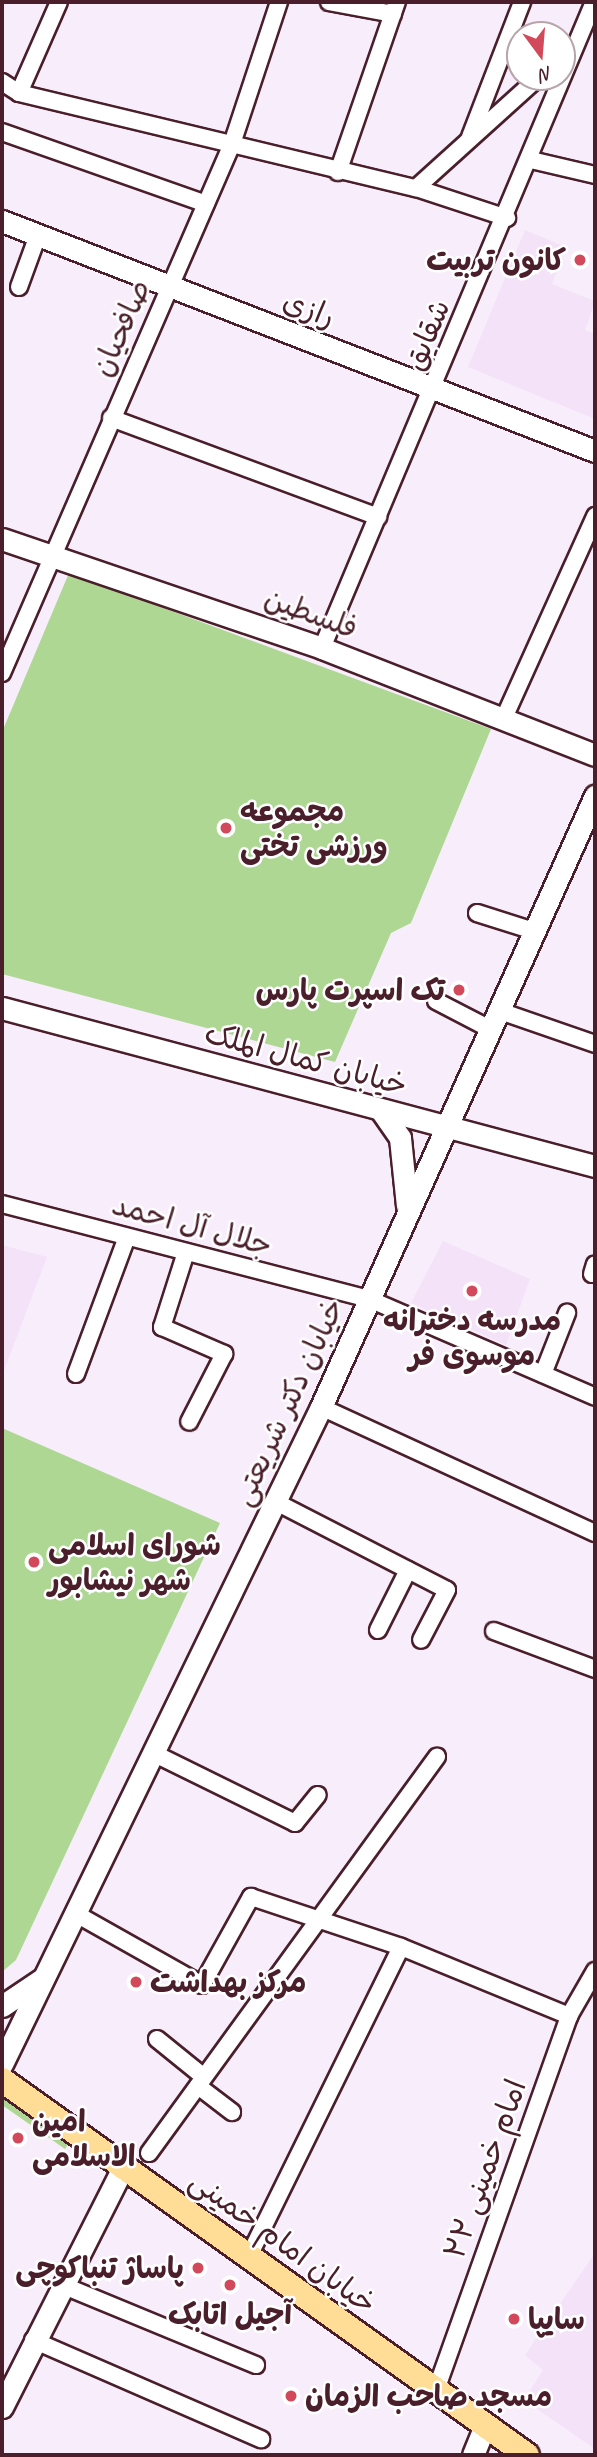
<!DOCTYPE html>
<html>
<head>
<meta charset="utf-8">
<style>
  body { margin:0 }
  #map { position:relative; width:597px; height:2457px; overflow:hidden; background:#f8eefb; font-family:Caveat,"Playpen Sans Arabic",sans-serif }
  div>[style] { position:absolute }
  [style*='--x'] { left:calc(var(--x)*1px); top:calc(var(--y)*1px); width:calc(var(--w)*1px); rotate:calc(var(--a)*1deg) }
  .built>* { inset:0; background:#f4e2f8 }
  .green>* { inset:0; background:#aed794 }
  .roads { filter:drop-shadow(2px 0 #4a1f2b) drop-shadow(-2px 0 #4a1f2b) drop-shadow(0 2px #4a1f2b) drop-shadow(0 -2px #4a1f2b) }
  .street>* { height:16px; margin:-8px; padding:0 8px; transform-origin:8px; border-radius:8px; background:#fff }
  .secondary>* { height:21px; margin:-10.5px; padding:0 10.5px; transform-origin:10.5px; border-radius:10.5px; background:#fff }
  .primary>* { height:24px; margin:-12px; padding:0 12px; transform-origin:12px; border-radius:12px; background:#ffdd96 }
  .dots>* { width:19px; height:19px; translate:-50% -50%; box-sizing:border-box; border:4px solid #fff; border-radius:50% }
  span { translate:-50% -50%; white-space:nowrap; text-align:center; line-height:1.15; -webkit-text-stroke:5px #fff; paint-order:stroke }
  .poi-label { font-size:30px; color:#4a1f2b; font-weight:700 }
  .right { translate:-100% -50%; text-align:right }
  .left { translate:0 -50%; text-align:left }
  .street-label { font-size:30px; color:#4a1f2b }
  .frame { position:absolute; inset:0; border:4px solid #4a1f2b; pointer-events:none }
  .north { position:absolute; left:506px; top:21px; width:70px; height:70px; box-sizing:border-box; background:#fff; border:2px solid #b7a5aa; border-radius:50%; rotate:164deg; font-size:19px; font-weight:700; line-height:28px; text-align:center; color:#4a1f2b }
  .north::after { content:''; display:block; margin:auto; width:24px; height:32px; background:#d1495b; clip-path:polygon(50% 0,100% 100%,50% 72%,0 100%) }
</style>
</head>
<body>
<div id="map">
  <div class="built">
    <i style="clip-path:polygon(525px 230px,566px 247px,552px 284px,595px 301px,585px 330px,595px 334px,595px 419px,468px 367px)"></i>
    <i style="clip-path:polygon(443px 1241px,530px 1279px,506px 1345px,411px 1303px)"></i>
    <i style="clip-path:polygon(2px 1245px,47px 1257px,2px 1376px)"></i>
    <i style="clip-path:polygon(595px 2253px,595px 2449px,524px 2400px,543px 2370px,525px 2355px)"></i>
  </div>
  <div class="green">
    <i style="clip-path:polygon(69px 573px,491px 729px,411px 923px,391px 933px,335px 1062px,2px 974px,2px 732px)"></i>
    <i style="clip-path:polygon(2px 1428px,220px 1523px,16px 1960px,2px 1972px)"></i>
    <i style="clip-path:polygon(2px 2094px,70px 2141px,65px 2149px,2px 2105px)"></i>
  </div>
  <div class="roads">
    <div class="street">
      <i style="--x:329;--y:2;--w:65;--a:10.6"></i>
      <i style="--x:2;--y:82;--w:20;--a:33"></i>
      <i style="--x:19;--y:93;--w:408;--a:13.5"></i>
      <i style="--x:416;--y:188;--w:96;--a:18.2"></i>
      <i style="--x:19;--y:93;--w:99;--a:-66.3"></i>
      <i style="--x:2;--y:132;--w:216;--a:19.4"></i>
      <i style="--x:470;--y:137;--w:145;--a:-68.9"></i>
      <i style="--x:531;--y:160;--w:66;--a:13.2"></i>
      <i style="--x:338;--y:172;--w:180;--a:-70.9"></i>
      <i style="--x:416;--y:188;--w:166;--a:-42.1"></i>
      <i style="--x:19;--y:287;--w:55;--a:-69.9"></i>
      <i style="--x:111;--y:418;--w:285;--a:20.3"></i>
      <i style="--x:322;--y:648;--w:701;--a:-67.17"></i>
      <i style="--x:2;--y:673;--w:577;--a:-66.5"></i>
      <i style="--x:232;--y:144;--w:150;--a:-71.7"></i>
      <i style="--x:504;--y:718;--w:222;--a:-65.7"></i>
      <i style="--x:477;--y:913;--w:60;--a:17.5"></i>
      <i style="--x:436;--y:1001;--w:59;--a:27.4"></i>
      <i style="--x:497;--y:1010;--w:104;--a:19.1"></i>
      <i style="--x:2;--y:1204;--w:379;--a:14.5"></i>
      <i style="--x:369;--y:1299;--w:246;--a:23.4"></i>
      <i style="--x:186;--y:1252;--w:79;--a:107.7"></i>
      <i style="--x:162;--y:1327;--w:68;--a:23.5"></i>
      <i style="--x:224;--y:1354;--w:76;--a:117.2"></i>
      <i style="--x:592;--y:1274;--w:10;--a:-73"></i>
      <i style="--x:76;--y:1374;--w:146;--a:-69.6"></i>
      <i style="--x:543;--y:1374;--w:66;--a:-68.5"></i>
      <i style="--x:321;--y:1407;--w:302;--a:24.7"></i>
      <i style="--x:276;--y:1502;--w:192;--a:27.2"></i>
      <i style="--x:447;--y:1590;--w:56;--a:117.5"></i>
      <i style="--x:378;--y:1630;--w:67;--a:-63.4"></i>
      <i style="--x:494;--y:1631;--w:108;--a:20.6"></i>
      <i style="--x:155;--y:1754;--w:156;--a:26.2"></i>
      <i style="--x:295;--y:1823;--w:36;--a:-51"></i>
      <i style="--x:78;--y:1915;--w:142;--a:29.4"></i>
      <i style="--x:202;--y:1985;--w:101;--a:-60.9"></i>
      <i style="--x:251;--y:1897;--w:158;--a:18.4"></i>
      <i style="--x:401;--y:1947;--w:182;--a:22.3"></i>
      <i style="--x:157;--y:2039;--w:60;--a:39"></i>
      <i style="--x:198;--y:2086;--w:43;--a:37.4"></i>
      <i style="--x:149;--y:2153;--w:490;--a:-54"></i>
      <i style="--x:249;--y:2256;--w:344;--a:-63.8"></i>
      <i style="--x:62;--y:2285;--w:210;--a:22.4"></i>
      <i style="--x:33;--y:2340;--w:249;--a:23.5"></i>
      <i style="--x:436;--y:2390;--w:397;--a:-70.4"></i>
      <i style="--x:569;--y:2016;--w:52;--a:-60"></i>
    </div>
    <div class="secondary">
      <i style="--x:2;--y:221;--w:636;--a:21.2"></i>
      <i style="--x:2;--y:539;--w:338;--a:18.8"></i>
      <i style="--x:322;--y:648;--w:293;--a:21.4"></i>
      <i style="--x:2;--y:1008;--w:614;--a:14.92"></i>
      <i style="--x:380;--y:1109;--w:35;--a:55"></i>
      <i style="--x:400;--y:1138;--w:68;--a:84.1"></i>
      <i style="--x:2;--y:2006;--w:48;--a:-34"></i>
      <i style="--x:2;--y:2064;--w:730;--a:-64.1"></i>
      <i style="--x:321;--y:1407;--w:670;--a:-65.85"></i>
      <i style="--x:2;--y:2407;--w:269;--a:-63.2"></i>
      <i style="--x:473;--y:2455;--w:32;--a:-68"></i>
    </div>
    <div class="primary">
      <i style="--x:2;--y:2080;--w:645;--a:35.54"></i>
    </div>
  </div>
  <div class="dots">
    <i style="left:580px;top:260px;background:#d1495b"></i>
    <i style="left:226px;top:828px;background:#d1495b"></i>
    <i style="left:459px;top:990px;background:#d1495b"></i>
    <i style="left:472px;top:1291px;background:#d1495b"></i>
    <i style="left:34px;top:1562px;background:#d1495b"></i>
    <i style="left:136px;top:1982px;background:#d1495b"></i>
    <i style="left:18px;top:2138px;background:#d1495b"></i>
    <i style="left:198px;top:2268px;background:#d1495b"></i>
    <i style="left:230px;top:2285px;background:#d1495b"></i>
    <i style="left:514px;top:2319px;background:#d1495b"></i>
    <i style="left:291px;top:2396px;background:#d1495b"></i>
  </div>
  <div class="poi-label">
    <span class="right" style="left:566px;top:260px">کانون تربیت</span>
    <span class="left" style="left:240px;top:828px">مجموعه<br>ورزشی تختی</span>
    <span class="right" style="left:445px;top:990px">تک اسپرت پارس</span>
    <span style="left:472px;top:1337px">مدرسه دخترانه<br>موسوی فر</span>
    <span class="left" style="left:48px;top:1562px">شورای اسلامی<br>شهر نیشابور</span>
    <span class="left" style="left:150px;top:1982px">مرکز بهداشت</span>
    <span class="left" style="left:32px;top:2138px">امین<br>الاسلامی</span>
    <span class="right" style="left:184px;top:2268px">پاساژ تنباکوچی</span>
    <span style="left:230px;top:2314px">آجیل اتابک</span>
    <span class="left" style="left:528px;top:2319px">سایپا</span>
    <span class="left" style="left:305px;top:2396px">مسجد صاحب الزمان</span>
  </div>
  <div class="street-label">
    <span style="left:309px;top:309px;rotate:21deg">رازی</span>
    <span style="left:121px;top:328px;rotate:-66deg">صافحیان</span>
    <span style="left:427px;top:335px;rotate:-67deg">شقایق</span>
    <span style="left:311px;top:613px;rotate:20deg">فلسطین</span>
    <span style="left:306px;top:1059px;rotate:15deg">خیابان کمال الملک</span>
    <span style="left:192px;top:1225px;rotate:15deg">جلال آل احمد</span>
    <span style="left:288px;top:1402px;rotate:-65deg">خیابان دکتر شریعتی</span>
    <span style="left:485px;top:2169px;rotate:-70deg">امام خمینی ۲۲</span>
    <span style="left:283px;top:2242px;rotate:36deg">خیابان امام خمینی</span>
  </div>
  <div class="frame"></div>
  <div class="north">N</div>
</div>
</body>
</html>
